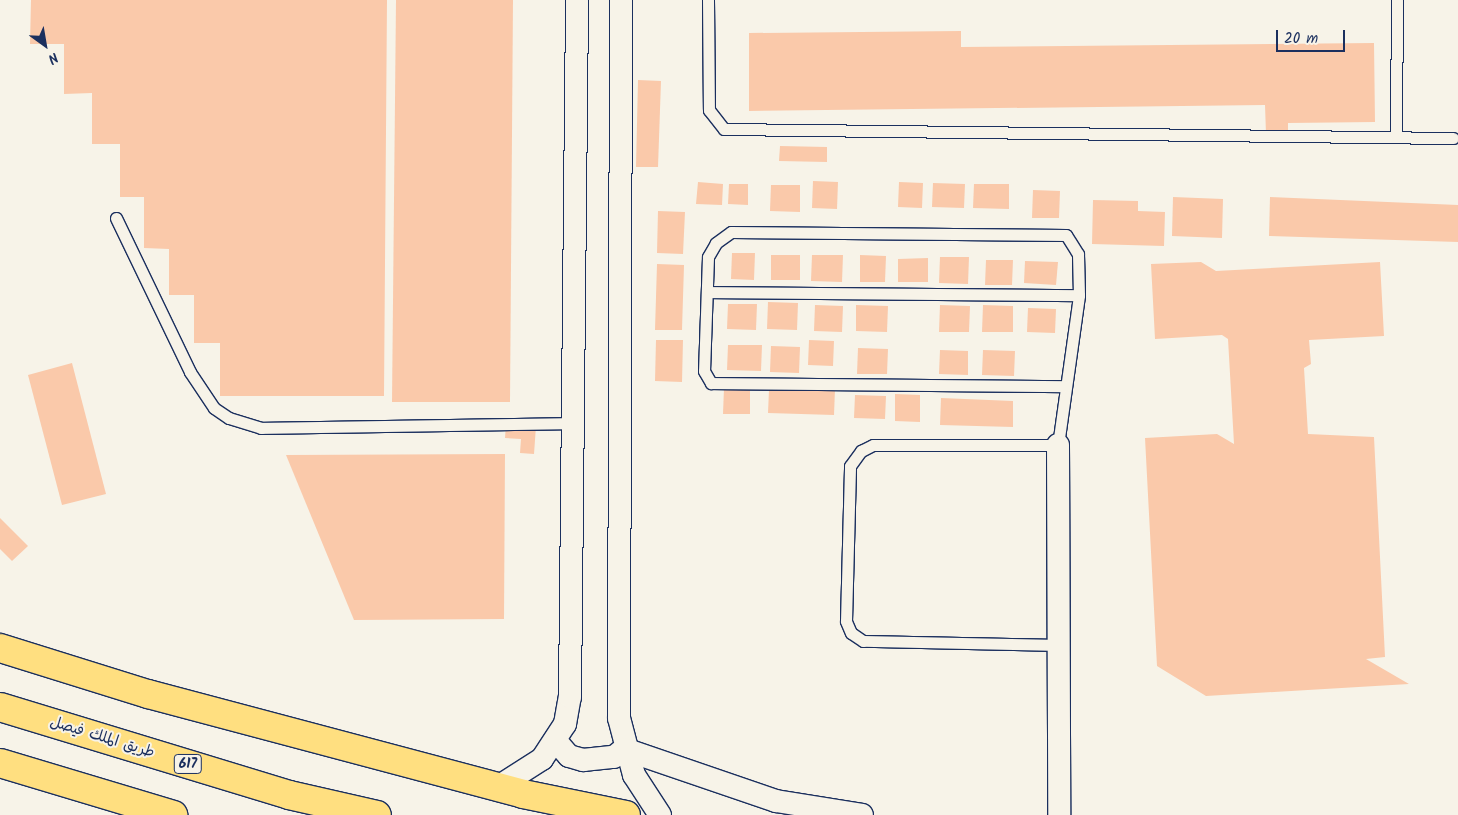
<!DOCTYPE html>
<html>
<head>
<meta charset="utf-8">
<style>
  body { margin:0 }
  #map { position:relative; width:1458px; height:815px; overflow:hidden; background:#f7f3e8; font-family:Kalam,"Playpen Sans Arabic",sans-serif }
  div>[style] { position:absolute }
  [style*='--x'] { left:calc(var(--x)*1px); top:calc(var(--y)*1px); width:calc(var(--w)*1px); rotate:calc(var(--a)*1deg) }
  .building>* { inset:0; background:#fac9aa }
  .roads { filter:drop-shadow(1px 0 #1b2f5e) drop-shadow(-1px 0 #1b2f5e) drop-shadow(0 1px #1b2f5e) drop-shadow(0 -1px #1b2f5e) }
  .lane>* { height:11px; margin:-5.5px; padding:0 5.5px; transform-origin:5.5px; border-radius:5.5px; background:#f7f3e8 }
  .street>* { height:22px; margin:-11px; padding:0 11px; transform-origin:11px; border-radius:11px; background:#f7f3e8 }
  .primary>* { height:28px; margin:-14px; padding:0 14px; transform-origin:14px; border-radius:14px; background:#ffdf80 }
  .highway>* { height:28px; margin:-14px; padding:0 14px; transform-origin:14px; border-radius:14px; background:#ffdf80 }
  span { translate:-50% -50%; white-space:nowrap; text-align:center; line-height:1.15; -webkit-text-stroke:4px #f7f3e8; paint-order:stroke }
  .shield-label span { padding:1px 4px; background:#f7f3e8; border:1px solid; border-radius:4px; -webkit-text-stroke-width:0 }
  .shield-label { font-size:14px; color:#1b2f5e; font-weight:700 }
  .street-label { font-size:15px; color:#1b2f5e }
  .north { position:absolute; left:20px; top:20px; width:50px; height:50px; -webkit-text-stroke:4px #f7f3e8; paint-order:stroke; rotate:148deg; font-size:14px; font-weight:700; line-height:20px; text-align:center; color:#1b2f5e }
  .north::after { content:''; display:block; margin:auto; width:18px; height:22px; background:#1b2f5e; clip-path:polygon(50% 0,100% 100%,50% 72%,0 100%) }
  .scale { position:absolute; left:1276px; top:30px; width:69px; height:22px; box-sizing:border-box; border:2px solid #1b2f5e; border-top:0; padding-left:6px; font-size:15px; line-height:18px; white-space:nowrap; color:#1b2f5e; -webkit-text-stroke:4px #f7f3e8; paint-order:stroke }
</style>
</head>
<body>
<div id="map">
  <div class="building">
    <i style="clip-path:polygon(31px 0,387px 0,384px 396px,220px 396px,220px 343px,194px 343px,194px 295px,169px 295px,169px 249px,144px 248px,144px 197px,120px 197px,120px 144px,92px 144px,92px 93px,64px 94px,64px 44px,30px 44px)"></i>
    <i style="clip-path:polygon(396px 0,513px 0,510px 402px,392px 402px)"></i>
    <i style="clip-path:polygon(961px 31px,961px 47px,1374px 43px,1375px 122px,1288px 123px,1288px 133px,1266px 134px,1265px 105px,749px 111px,749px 33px)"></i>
    <i style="clip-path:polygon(638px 80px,661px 81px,658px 167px,636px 167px)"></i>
    <i style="clip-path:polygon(780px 146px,827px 147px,827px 162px,779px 161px)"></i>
    <i style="clip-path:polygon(813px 181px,838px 182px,837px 209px,812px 208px)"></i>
    <i style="clip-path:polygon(698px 182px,723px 184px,722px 205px,696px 204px)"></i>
    <i style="clip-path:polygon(899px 182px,923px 183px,922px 208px,898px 207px)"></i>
    <i style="clip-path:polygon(933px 183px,965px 184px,964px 208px,932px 207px)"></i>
    <i style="clip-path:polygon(729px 184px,748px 184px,748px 205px,728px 204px)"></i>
    <i style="clip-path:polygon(974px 184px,1009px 184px,1009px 209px,973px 208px)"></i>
    <i style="clip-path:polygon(771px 185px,800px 185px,800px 212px,770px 211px)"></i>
    <i style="clip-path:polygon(1033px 190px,1060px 191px,1059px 218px,1032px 218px)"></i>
    <i style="clip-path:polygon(1173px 197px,1223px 199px,1222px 238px,1172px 236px)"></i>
    <i style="clip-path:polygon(1270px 197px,1458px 205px,1458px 242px,1269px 236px)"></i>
    <i style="clip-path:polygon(1093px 200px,1138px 201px,1138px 211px,1165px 212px,1164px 246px,1092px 244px)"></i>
    <i style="clip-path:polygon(658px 211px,685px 212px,683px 254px,657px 253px)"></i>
    <i style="clip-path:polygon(732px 253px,755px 253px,754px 280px,731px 279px)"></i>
    <i style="clip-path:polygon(771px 255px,800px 255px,800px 280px,771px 280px)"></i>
    <i style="clip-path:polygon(812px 255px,843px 255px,842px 282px,811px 281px)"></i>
    <i style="clip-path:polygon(860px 255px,886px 256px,885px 282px,860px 282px)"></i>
    <i style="clip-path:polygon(940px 257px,969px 257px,968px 284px,939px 283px)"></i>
    <i style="clip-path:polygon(928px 258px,928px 282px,898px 282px,898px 259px)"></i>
    <i style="clip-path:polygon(986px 260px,1013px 260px,1012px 285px,985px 285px)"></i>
    <i style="clip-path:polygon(1025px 261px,1058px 262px,1056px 285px,1024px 283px)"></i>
    <i style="clip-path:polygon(1201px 262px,1216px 271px,1380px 262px,1384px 336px,1309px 340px,1311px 364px,1304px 368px,1308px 434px,1374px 437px,1385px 657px,1366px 659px,1409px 684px,1206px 696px,1157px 666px,1145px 438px,1217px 434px,1234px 444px,1228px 339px,1222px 335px,1155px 339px,1151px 264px)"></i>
    <i style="clip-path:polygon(657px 264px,684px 265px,682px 330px,655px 330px)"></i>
    <i style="clip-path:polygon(768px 302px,798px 303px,797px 330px,767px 329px)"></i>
    <i style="clip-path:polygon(728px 304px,757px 304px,756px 330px,727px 329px)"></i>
    <i style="clip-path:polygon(815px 305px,843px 306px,842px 332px,814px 331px)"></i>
    <i style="clip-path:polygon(856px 305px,888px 306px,887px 332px,856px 331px)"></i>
    <i style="clip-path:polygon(940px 305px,970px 306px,969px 332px,939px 332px)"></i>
    <i style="clip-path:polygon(983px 305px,1013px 306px,1013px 332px,982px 332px)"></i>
    <i style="clip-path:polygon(1028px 308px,1056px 309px,1055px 333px,1027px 332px)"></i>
    <i style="clip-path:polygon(656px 340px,683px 340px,682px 382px,655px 381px)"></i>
    <i style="clip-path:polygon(809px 340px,834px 341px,833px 366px,808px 365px)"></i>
    <i style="clip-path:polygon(728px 345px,762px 345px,761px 371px,727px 370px)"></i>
    <i style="clip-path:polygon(771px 346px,800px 347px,799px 373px,770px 372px)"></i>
    <i style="clip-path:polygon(858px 348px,888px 349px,887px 374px,857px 374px)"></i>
    <i style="clip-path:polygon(940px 350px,968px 351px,968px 375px,939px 374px)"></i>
    <i style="clip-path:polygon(983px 350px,1015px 351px,1014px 376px,982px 375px)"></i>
    <i style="clip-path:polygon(72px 363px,106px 494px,62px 505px,28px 375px)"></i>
    <i style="clip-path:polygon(724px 388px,750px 389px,750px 414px,723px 414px)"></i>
    <i style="clip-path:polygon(802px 388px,835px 389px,834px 415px,768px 413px,769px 390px)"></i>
    <i style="clip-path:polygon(895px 394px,920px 395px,920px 422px,895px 421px)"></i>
    <i style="clip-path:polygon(855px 395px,886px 396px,885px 419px,854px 418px)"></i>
    <i style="clip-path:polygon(941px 398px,1013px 401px,1013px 427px,940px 425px)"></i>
    <i style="clip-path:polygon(506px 424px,536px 426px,534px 454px,520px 453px,521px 439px,505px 438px)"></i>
    <i style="clip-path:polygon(505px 454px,504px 619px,354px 620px,286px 455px)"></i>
    <i style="clip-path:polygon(0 518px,28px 546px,12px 561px,0 549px)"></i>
  </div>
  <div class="roads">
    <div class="lane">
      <i style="--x:708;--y:0;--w:110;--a:89.5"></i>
      <i style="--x:709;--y:110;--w:24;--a:52"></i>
      <i style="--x:724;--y:129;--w:729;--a:0.71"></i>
      <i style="--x:1396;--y:135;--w:135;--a:-89.6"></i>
      <i style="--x:116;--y:218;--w:171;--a:64.3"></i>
      <i style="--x:190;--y:372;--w:43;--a:56.3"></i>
      <i style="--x:214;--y:408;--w:18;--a:34"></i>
      <i style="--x:229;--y:418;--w:34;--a:17"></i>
      <i style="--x:261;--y:428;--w:312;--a:-0.9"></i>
      <i style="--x:707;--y:292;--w:372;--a:0.5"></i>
      <i style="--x:1060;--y:645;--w:197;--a:-178.8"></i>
      <i style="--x:863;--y:641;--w:14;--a:-146"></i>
      <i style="--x:851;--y:633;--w:13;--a:-113"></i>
      <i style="--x:846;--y:621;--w:155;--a:-88.5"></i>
      <i style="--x:850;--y:466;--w:19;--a:-54"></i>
      <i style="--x:861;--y:451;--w:13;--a:-27"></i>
      <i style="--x:873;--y:445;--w:185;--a:0"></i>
      <i style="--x:1058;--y:445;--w:151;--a:-82"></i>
      <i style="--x:1079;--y:295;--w:41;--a:-91.4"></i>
      <i style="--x:1078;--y:254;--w:22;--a:-122"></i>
      <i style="--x:1066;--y:235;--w:335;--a:-179.5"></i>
      <i style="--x:731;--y:232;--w:19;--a:144"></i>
      <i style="--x:716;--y:243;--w:16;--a:120"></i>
      <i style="--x:708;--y:257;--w:114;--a:92"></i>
      <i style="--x:704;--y:371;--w:14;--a:60"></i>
      <i style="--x:711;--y:383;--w:354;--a:0.5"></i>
    </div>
    <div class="street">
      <i style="--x:621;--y:0;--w:718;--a:90.16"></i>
      <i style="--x:619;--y:718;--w:59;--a:75.3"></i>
      <i style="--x:634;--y:775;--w:48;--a:57"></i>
      <i style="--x:1058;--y:445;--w:370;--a:89.8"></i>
      <i style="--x:555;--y:740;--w:21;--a:49"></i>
      <i style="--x:569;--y:756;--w:15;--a:16"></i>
      <i style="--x:583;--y:760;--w:31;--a:-6"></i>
      <i style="--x:614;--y:757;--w:13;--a:-39"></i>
      <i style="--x:624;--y:749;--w:161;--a:18.9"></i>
      <i style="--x:776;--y:801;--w:87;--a:9.2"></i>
      <i style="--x:498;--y:787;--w:52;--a:-32.5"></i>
      <i style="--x:542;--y:759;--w:42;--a:-56.7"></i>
      <i style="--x:565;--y:724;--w:27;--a:-80"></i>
      <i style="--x:570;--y:697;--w:697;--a:-89.42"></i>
    </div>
    <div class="primary">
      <i style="--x:0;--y:648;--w:155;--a:17.3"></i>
      <i style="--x:148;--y:694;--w:388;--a:14.9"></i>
      <i style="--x:523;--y:794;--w:105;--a:11.5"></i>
    </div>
    <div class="highway">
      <i style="--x:0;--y:707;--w:302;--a:16.9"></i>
      <i style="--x:289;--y:795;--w:90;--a:12.8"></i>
      <i style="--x:0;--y:763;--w:181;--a:16.7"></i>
    </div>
  </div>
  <div class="shield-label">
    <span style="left:188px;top:764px">617</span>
  </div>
  <div class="street-label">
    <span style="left:102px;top:738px;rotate:17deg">طريق الملك فيصل</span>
  </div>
  <div class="north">N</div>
  <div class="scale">20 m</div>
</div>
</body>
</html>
